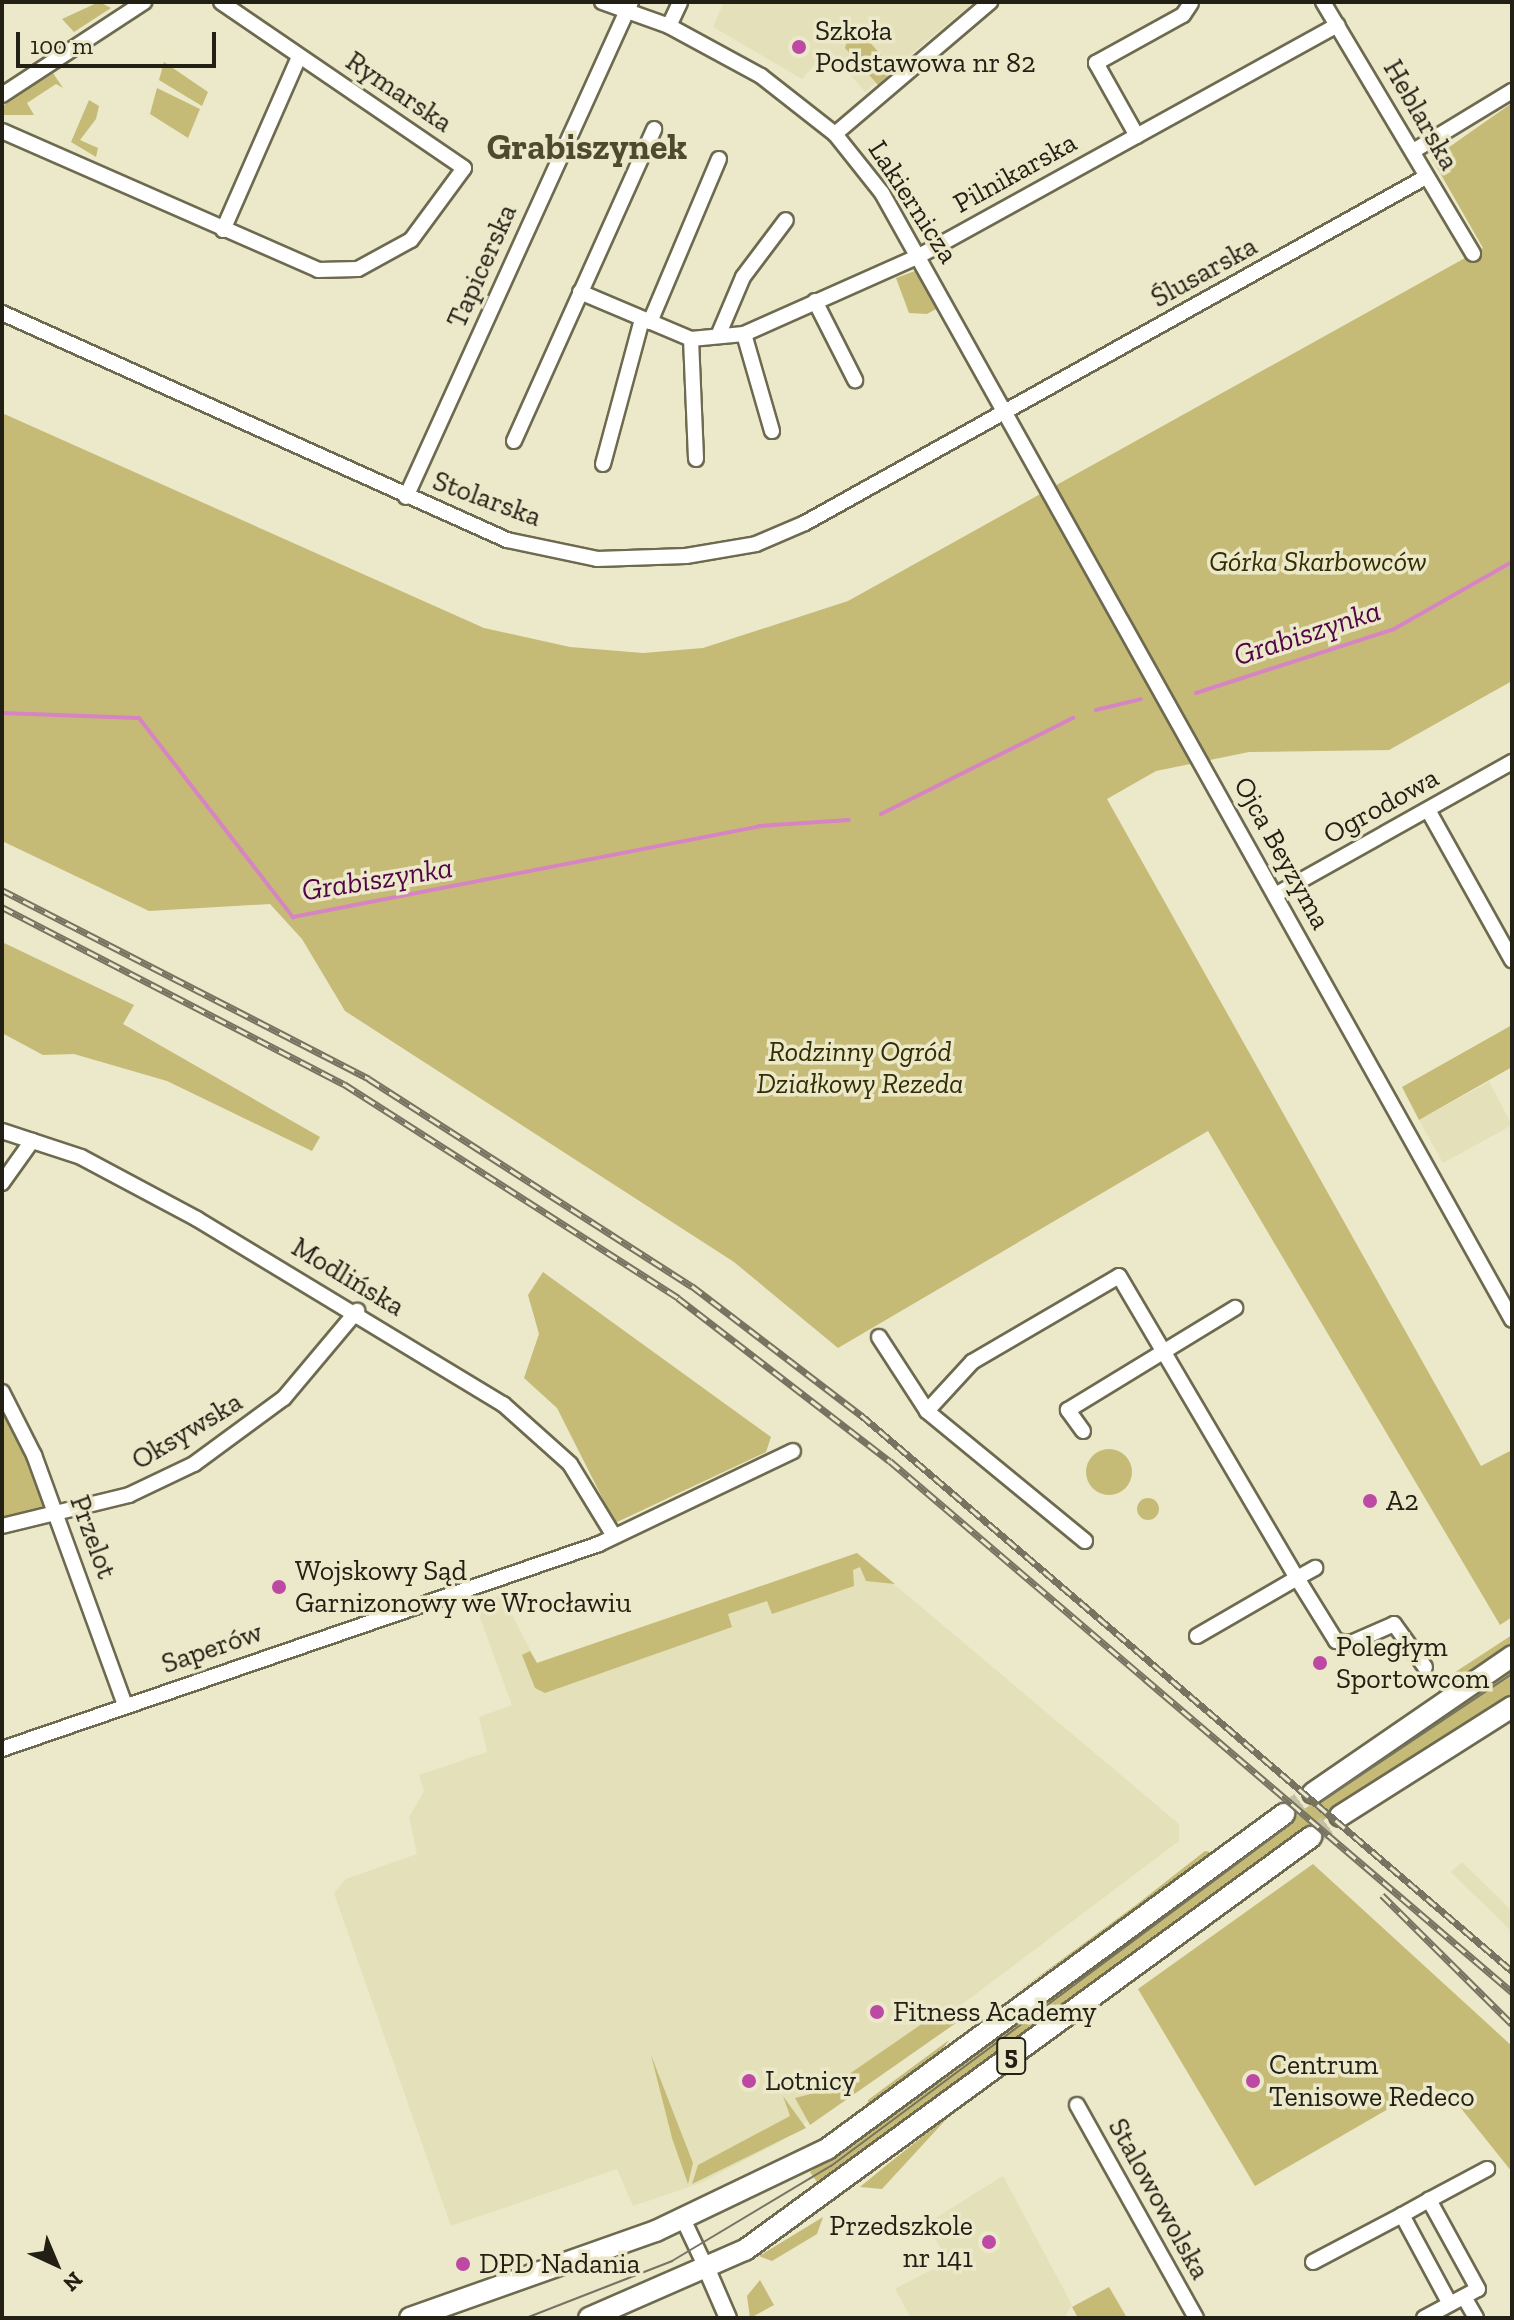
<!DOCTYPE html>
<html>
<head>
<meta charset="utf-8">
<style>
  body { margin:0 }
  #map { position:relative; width:1514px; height:2320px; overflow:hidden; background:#ece8ca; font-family:"Zilla Slab",serif }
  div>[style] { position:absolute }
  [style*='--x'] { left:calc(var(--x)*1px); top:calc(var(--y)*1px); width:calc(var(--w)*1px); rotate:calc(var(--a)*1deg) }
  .built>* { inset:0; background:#e4e0b9 }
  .green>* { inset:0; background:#c5bb77 }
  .round { border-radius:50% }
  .stream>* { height:4px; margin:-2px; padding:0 2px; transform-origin:2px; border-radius:2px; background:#d784c3 }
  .primary-tunnel>* { height:20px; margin-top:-10px; transform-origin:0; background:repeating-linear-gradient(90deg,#c4c0a6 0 20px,transparent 0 30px) }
  .roads { filter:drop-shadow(2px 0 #6d6a4f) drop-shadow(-2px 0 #6d6a4f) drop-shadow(0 2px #6d6a4f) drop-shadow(0 -2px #6d6a4f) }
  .minor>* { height:14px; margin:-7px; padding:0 7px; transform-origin:7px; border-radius:7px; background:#fff }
  .tertiary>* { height:16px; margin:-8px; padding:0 8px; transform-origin:8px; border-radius:8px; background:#fff }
  .primary>* { height:20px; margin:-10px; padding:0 10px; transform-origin:10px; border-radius:10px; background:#fff }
  .tram>* { height:2px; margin:-1px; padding:0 1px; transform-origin:1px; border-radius:1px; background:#767361 }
  .rail>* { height:7px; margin-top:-3.5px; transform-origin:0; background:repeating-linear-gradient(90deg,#ece8ca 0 12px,#767361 0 24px); box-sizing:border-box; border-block:2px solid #767361 }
  .dots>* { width:22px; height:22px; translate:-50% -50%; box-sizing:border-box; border:4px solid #ece8ca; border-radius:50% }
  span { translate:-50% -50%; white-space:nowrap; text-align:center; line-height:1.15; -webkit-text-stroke:7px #ece8ca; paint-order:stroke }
  .shield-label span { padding:2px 6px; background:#ece8ca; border:2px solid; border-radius:6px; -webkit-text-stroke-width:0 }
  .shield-label { font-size:26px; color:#222015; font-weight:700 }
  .poi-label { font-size:28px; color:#222015 }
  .left { translate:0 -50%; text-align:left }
  .right { translate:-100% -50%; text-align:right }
  .street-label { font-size:28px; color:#222015 }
  .park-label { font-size:28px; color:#332d00; font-style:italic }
  .water-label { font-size:30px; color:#520546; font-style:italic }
  .district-label { font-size:36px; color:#4e4a30; font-weight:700 }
  .frame { position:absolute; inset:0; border:4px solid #222015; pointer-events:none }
  .north { position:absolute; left:16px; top:2224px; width:80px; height:80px; -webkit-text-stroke:6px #ece8ca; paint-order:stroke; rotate:136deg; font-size:22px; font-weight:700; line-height:32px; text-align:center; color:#222015 }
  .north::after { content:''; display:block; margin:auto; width:28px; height:36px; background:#222015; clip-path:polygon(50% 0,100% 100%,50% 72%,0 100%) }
  .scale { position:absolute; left:16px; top:32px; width:200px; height:36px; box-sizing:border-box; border:4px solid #222015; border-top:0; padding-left:10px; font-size:24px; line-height:28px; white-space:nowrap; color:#222015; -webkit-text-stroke:6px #ece8ca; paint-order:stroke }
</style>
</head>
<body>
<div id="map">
  <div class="built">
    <i style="clip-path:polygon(724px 2px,974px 2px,865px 92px,829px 49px,802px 79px,713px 27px)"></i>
    <i style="clip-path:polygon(1489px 1082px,1512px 1125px,1443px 1163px,1419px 1120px)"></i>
    <i style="clip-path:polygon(857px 1553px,1179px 1824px,1179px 1841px,778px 2143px,701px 2183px,633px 2206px,617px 2169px,451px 2226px,334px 1893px,346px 1879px,417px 1854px,409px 1817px,424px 1791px,419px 1775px,487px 1752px,479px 1717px,512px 1705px,475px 1604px,502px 1595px,537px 1663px)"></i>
    <i style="clip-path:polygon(1462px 1862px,1512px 1911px,1512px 1932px,1451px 1872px)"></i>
    <i style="clip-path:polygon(1003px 2176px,1072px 2305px,1064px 2318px,911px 2318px,895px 2289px,948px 2261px,926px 2224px)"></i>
  </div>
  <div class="green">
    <i style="clip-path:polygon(99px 2px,111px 8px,74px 32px,62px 19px)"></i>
    <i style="clip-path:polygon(853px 23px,894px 70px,878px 85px,845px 48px)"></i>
    <i style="clip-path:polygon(164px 62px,208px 92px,202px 106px,159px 80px)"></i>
    <i style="clip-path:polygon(53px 73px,63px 88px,56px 84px,27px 103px,34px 115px,2px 115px,3px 106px)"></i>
    <i style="clip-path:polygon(157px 88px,200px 109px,188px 138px,150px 114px)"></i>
    <i style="clip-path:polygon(89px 100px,99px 106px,96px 119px,80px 140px,98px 148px,96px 157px,71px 142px)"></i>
    <i style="clip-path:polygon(1512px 103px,1512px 681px,1389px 750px,1249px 752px,1156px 771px,1107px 799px,1481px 1466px,1512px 1450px,1512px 1617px,1500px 1625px,1208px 1131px,838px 1348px,734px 1262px,345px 1011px,302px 939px,270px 904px,149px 911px,2px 841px,2px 413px,484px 628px,570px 647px,643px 653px,703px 648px,848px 601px,1483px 248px,1432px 159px)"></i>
    <i style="clip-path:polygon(915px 271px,938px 308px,927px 314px,909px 313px,896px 278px)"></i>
    <i style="clip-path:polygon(2px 942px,134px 1005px,123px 1024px,320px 1137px,312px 1151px,167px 1081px,74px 1054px,43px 1055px,2px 1033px)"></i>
    <i style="clip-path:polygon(1512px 1025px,1512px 1067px,1419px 1120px,1402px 1087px)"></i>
    <i style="clip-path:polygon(543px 1272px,771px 1437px,766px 1452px,615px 1523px,557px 1408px,524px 1378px,539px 1334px,528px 1295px)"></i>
    <i style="clip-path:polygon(2px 1405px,46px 1502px,44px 1509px,2px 1521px)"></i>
    <i class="round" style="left:1086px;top:1449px;width:46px;height:46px"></i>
    <i class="round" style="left:1137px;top:1498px;width:22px;height:22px"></i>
    <i style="clip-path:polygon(857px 1553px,895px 1584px,866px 1581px,860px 1567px,853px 1570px,854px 1586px,772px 1614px,767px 1601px,728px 1614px,732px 1627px,545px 1693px,535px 1688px,522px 1655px,530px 1651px,537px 1663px)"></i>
    <i style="clip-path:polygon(1512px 1635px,1512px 1645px,1435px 1699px,1443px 1680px)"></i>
    <i style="clip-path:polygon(1512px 1665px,1512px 1695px,1295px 1839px,822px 2189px,810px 2172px,1241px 1853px)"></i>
    <i style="clip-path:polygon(1205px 1851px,1215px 1853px,1012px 1996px,1136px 1905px)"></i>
    <i style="clip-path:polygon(1313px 1864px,1512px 2046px,1512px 2172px,1448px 2092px,1428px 2086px,1255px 2186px,1138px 1989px)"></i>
    <i style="clip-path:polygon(945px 2008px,956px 2023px,810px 2125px,795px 2098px,826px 2090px)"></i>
    <i style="clip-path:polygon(949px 2040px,942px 2050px,868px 2107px,868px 2100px)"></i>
    <i style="clip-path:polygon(651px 2055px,693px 2163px,688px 2184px,672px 2138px)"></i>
    <i style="clip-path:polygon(783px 2096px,806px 2128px,692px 2184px,698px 2165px,790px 2116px)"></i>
    <i style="clip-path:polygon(951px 2114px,882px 2189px,860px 2187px,888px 2164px)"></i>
    <i style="clip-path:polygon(823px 2217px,817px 2234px,772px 2261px,759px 2256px)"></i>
    <i style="clip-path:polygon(760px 2280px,774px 2305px,750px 2318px,747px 2296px)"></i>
    <i style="clip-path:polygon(1109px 2287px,1127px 2318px,1078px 2318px,1072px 2307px)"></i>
  </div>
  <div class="stream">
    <i style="--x:1196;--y:693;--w:208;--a:-17.9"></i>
    <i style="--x:1394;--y:629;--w:136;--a:-29.6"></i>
    <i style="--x:1096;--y:710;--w:46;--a:-13.7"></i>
    <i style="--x:2;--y:713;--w:137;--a:2.1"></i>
    <i style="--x:139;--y:718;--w:252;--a:52.3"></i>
    <i style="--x:293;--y:917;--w:475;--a:-11"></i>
    <i style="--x:759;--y:826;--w:90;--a:-3.8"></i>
    <i style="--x:881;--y:814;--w:215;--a:-26.6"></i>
  </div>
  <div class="primary-tunnel">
    <i style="--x:1284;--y:1814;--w:36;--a:-36"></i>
    <i style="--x:1311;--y:1837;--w:36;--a:-36"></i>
  </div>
  <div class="roads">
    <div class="minor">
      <i style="--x:602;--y:2;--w:71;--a:19.7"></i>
      <i style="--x:669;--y:26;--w:105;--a:28.5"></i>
      <i style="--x:761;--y:76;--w:94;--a:38.1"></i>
      <i style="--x:835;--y:134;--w:75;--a:51.5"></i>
      <i style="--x:882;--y:193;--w:1291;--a:60.79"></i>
      <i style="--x:1323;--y:2;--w:293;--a:59.2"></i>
      <i style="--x:669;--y:26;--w:26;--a:-65"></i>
      <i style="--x:2;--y:95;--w:170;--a:-33.2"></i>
      <i style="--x:2;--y:131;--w:345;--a:23.7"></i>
      <i style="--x:318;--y:270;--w:40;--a:-1.4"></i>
      <i style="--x:358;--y:269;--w:60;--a:-28.7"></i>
      <i style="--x:411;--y:240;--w:89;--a:-53.6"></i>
      <i style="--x:464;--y:168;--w:294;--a:-145.7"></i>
      <i style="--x:835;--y:134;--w:204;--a:-40.4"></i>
      <i style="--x:1137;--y:136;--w:84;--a:-119.3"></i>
      <i style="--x:1096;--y:63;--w:99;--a:-28.9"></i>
      <i style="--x:1183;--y:15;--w:14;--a:-56"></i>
      <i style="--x:1415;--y:150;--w:114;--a:-31.3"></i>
      <i style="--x:223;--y:230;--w:189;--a:-66.3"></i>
      <i style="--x:580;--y:292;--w:121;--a:22.9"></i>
      <i style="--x:691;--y:339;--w:53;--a:-5.4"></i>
      <i style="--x:744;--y:334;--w:192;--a:-24"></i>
      <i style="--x:919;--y:256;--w:478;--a:-28.9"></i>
      <i style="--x:815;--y:301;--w:89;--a:63.1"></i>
      <i style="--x:2;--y:313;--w:554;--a:24.2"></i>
      <i style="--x:507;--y:540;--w:92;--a:11.9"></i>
      <i style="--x:597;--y:559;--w:89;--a:-1.9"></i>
      <i style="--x:686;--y:556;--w:71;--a:-9.7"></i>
      <i style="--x:756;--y:544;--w:53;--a:-23.2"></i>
      <i style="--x:805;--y:523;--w:711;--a:-29.13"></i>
      <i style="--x:650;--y:322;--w:177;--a:-67.1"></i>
      <i style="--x:744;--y:334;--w:101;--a:73.9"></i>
      <i style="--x:718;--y:336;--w:64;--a:-67"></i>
      <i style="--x:743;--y:277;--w:71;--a:-53"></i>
      <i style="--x:691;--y:339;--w:120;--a:87.6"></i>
      <i style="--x:514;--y:441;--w:342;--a:-65.8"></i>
      <i style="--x:603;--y:464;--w:150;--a:-74.9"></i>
      <i style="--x:406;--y:497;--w:544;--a:-65.56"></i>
      <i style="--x:1428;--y:810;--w:172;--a:60.8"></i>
      <i style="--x:1275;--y:895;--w:272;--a:-29.3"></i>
      <i style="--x:2;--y:1131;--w:83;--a:18.2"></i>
      <i style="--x:81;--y:1157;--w:132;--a:28.1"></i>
      <i style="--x:197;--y:1219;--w:358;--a:31.2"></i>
      <i style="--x:503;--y:1404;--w:90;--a:41.8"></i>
      <i style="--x:570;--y:1464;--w:84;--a:58.6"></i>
      <i style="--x:2;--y:1183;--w:52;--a:-54.5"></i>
      <i style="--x:879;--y:1337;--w:88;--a:57"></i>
      <i style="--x:2;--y:1392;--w:71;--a:63.1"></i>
      <i style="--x:34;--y:1455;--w:266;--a:70"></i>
      <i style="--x:1083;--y:1431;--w:26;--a:-126"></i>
      <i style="--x:1068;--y:1410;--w:196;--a:-31.4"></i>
      <i style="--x:2;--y:1526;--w:131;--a:-13.7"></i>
      <i style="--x:129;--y:1495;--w:72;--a:-25.5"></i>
      <i style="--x:194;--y:1464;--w:112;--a:-36.3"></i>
      <i style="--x:284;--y:1398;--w:114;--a:-50"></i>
      <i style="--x:1085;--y:1541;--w:205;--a:-140.6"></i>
      <i style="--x:927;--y:1411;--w:67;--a:-47.4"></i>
      <i style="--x:972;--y:1362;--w:170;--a:-30.3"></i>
      <i style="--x:1119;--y:1276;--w:351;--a:59.5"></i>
      <i style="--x:1297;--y:1578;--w:21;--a:-29"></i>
      <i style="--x:1197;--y:1636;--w:116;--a:-30.1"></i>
      <i style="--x:1297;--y:1578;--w:74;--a:58.2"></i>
      <i style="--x:1336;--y:1641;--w:15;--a:8"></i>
      <i style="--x:1351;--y:1643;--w:47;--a:-23.8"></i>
      <i style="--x:1394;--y:1624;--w:53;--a:54.2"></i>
      <i style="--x:2;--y:1749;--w:631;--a:-18.95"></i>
      <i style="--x:599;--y:1544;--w:215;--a:-25.6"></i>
      <i style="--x:1077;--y:2105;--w:244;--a:60.8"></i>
      <i style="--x:1429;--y:2200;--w:66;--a:-28.1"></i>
      <i style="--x:683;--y:2219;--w:59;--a:64.7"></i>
      <i style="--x:1313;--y:2262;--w:101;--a:-27.8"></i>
      <i style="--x:1464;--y:2297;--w:24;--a:60"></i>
      <i style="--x:1424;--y:2318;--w:61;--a:-28.2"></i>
      <i style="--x:1478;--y:2289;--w:102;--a:-118.8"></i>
      <i style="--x:1429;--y:2200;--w:31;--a:151"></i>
      <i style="--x:1402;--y:2215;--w:101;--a:61.7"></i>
    </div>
    <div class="tertiary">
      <i style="--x:708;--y:2272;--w:50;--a:66.5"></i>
    </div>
    <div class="primary">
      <i style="--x:1313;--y:1793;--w:242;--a:-34.5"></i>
      <i style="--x:1340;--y:1816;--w:204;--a:-32.4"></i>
      <i style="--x:410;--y:2318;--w:261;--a:-19.5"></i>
      <i style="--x:656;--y:2231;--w:190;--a:-25.6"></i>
      <i style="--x:827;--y:2149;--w:567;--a:-36.24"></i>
      <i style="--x:589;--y:2318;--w:170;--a:-23.6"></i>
      <i style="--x:745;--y:2250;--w:701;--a:-36.12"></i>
    </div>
  </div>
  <div class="tram">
    <i style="--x:1322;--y:1801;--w:229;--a:-33.8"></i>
    <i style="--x:526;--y:2318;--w:157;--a:-21.3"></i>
    <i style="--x:672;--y:2261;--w:185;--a:-30.9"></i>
    <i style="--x:831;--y:2166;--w:576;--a:-36.67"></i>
  </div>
  <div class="rail">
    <i style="--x:2;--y:890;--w:413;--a:27.2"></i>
    <i style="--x:369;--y:1079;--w:384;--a:32.7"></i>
    <i style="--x:692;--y:1286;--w:213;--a:37.4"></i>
    <i style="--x:861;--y:1415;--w:856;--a:40.5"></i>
    <i style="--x:2;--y:907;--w:385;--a:27.4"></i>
    <i style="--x:344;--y:1084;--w:397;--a:32.6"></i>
    <i style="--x:678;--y:1298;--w:267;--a:37.6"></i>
    <i style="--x:890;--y:1461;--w:818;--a:40.49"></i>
    <i style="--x:1382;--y:1895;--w:183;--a:44.8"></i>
  </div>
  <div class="dots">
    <i style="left:799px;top:47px;background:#bc4aa5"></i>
    <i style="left:1370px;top:1501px;background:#bc4aa5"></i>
    <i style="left:279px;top:1587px;background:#bc4aa5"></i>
    <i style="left:1320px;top:1663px;background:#bc4aa5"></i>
    <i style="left:877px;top:2012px;background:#bc4aa5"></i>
    <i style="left:749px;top:2081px;background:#bc4aa5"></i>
    <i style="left:1253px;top:2081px;background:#bc4aa5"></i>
    <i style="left:989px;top:2242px;background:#bc4aa5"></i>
    <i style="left:463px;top:2264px;background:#bc4aa5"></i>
  </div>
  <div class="shield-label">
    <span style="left:1011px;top:2056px">5</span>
  </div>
  <div class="poi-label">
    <span class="left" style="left:815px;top:47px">Szkoła<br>Podstawowa nr 82</span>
    <span class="left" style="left:1386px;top:1501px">A2</span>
    <span class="left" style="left:295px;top:1587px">Wojskowy Sąd<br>Garnizonowy we Wrocławiu</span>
    <span class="left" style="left:1336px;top:1663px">Poległym<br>Sportowcom</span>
    <span class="left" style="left:893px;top:2012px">Fitness Academy</span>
    <span class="left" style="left:1269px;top:2081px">Centrum<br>Tenisowe Redeco</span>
    <span class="left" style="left:765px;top:2081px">Lotnicy</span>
    <span class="right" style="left:973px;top:2242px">Przedszkole<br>nr 141</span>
    <span class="left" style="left:479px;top:2264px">DPD Nadania</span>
  </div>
  <div class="street-label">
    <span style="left:399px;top:92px;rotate:34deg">Rymarska</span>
    <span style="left:1421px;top:115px;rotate:60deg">Heblarska</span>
    <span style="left:1015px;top:173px;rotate:-29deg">Pilnikarska</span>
    <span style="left:913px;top:202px;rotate:57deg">Lakiernicza</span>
    <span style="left:482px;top:266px;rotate:-66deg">Tapicerska</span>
    <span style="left:1204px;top:272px;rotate:-29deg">Ślusarska</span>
    <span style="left:487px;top:499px;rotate:20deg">Stolarska</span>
    <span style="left:1381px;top:806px;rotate:-29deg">Ogrodowa</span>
    <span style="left:1282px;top:853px;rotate:61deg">Ojca Beyzyma</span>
    <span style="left:348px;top:1277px;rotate:31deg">Modlińska</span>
    <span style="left:187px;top:1431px;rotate:-31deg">Oksywska</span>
    <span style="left:93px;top:1537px;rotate:70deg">Przelot</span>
    <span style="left:212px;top:1648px;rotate:-19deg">Saperów</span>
    <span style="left:1159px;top:2199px;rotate:61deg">Stalowowolska</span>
  </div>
  <div class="park-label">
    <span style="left:1318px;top:562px">Górka Skarbowców</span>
    <span style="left:860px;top:1068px">Rodzinny Ogród<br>Działkowy Rezeda</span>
  </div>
  <div class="water-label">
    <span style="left:1307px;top:633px;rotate:-18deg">Grabiszynka</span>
    <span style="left:377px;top:879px;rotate:-9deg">Grabiszynka</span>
  </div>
  <div class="district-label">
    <span style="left:587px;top:147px">Grabiszynek</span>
  </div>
  <div class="frame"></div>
  <div class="north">N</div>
  <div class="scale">100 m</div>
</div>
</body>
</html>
